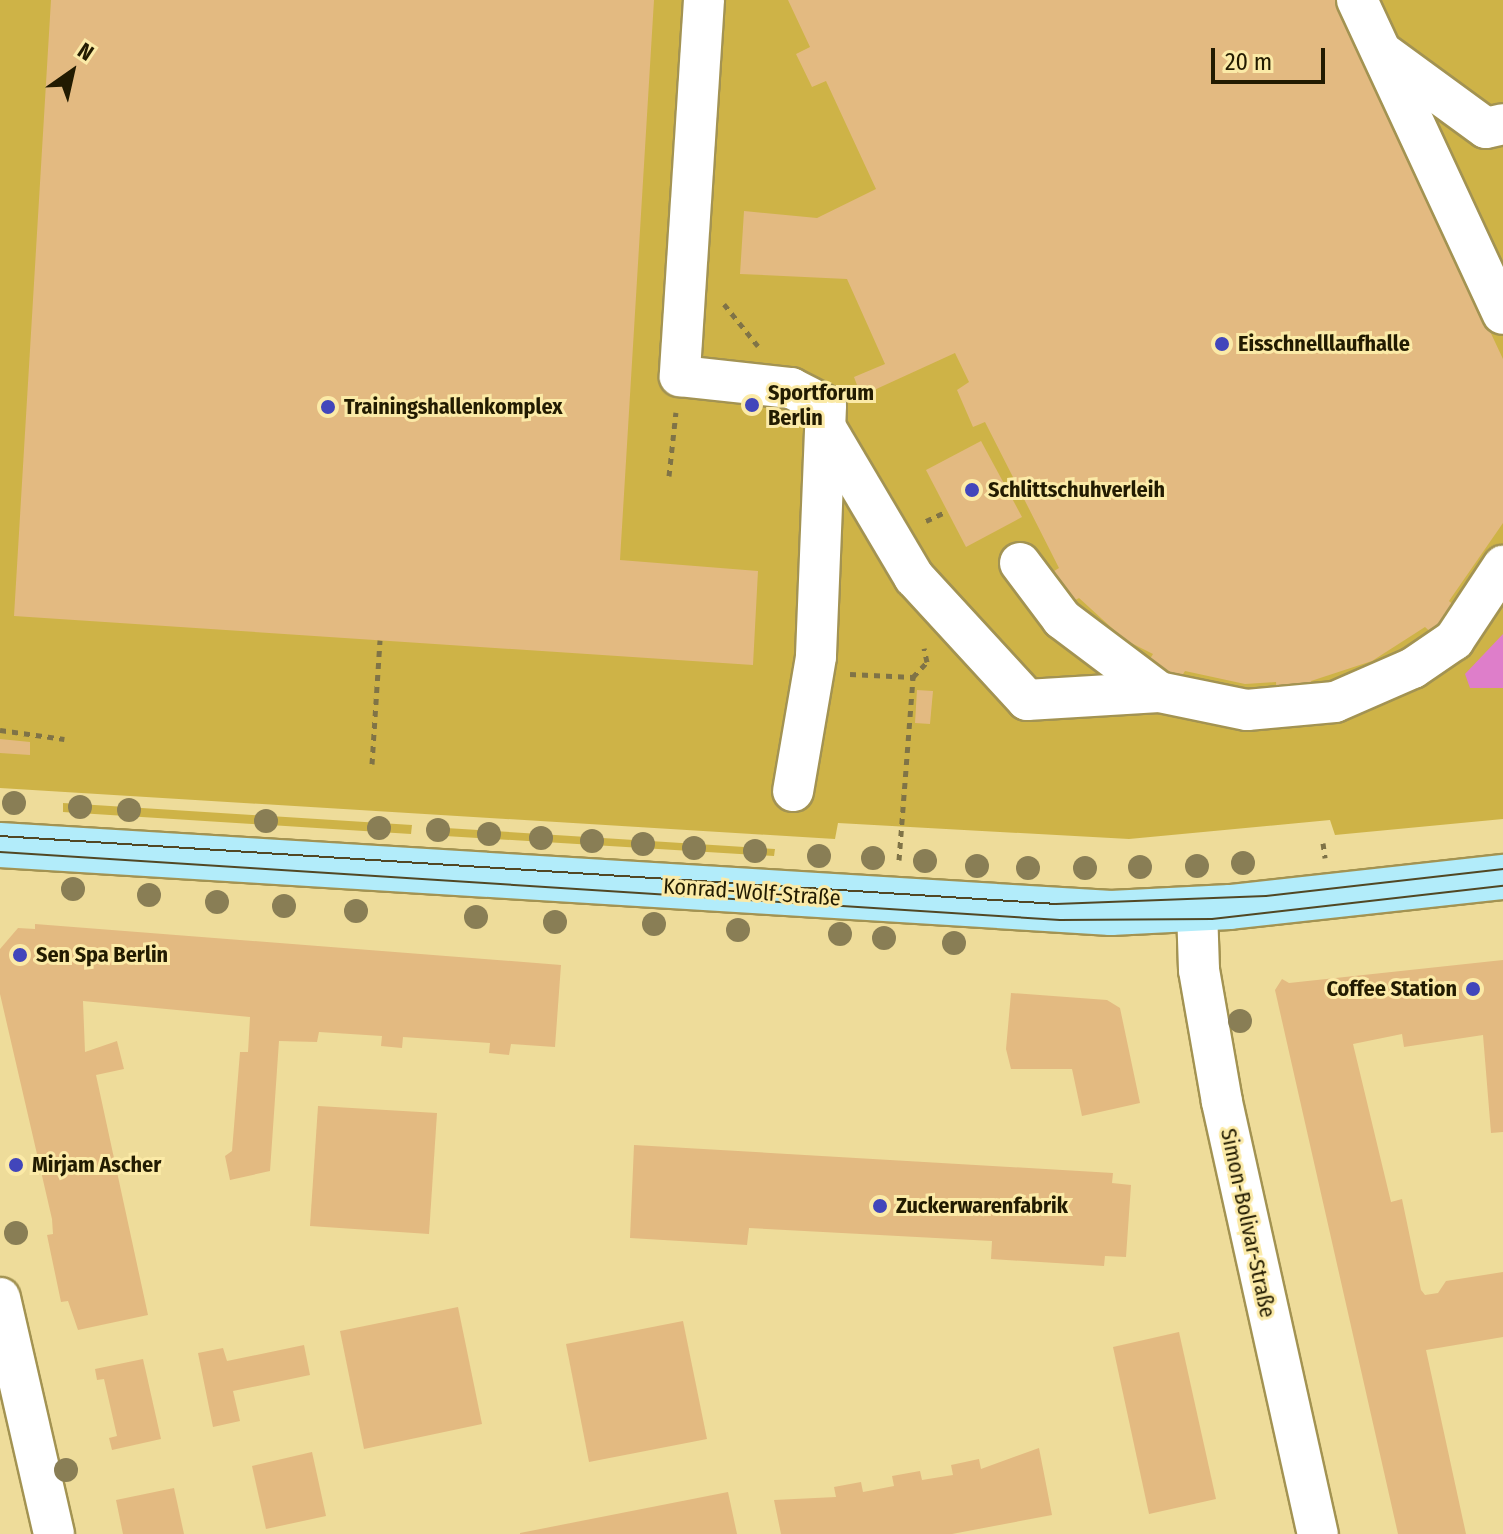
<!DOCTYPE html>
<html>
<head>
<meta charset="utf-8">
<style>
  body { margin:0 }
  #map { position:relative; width:1503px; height:1534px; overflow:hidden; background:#eedc9a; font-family:"Fira Sans Condensed",sans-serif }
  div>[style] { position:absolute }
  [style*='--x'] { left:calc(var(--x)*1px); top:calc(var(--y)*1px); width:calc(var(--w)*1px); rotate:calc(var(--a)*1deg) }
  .green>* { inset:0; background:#ceb347 }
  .water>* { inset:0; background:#de7eca }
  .building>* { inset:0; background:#e3ba81 }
  .path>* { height:5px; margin-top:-2.5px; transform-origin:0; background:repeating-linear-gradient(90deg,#7f7347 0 6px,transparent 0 12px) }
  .roads { filter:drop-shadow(2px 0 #a39352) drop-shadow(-2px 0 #a39352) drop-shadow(0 2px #a39352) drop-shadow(0 -2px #a39352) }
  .minor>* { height:40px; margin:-20px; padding:0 20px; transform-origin:20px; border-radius:20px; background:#fff }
  .major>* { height:44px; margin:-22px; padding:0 22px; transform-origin:22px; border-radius:22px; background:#b2ecfa }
  .tram>* { height:2px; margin:-1px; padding:0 1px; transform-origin:1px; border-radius:1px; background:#514724 }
  .trees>* { width:24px; height:24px; margin:-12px; border-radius:50%; background:#897e55 }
  .dots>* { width:22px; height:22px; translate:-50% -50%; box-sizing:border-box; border:4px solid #fbeaa7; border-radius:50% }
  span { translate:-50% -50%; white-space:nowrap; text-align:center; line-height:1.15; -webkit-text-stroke:6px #fbeaa7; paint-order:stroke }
  .poi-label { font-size:22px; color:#221b01; font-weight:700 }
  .left { translate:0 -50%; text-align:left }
  .right { translate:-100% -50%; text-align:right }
  .street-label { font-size:22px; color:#221b01 }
  .north { position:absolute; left:32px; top:32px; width:80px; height:80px; -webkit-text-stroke:6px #fbeaa7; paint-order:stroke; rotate:34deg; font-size:22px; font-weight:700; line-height:32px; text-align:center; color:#221b01 }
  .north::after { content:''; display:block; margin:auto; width:28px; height:36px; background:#221b01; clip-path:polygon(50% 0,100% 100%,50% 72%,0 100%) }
  .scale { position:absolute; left:1211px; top:48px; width:114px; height:36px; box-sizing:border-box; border:4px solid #221b01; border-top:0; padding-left:10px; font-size:24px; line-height:28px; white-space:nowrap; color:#221b01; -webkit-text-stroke:6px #fbeaa7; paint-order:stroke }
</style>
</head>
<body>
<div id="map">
  <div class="green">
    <i style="clip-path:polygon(0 0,1503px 0,1503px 819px,1335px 835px,1330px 820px,1129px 839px,838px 823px,835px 839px,0 788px)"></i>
    <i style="clip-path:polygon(63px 803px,412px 825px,411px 834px,63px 812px)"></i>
    <i style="clip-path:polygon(430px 827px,775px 849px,774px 856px,429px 835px)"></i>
  </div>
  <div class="water">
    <i style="clip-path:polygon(1503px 634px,1503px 688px,1470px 688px,1465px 674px)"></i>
  </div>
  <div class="building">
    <i style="clip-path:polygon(51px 0,654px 0,620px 560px,758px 571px,753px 665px,14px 616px)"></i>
    <i style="clip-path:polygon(788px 0,1352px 0,1360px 18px,1346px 25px,1503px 359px,1503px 523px,1449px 601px,1460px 611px,1436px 637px,1425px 627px,1372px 661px,1311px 681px,1313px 695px,1277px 697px,1276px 682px,1245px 684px,1185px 671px,1177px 684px,1145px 667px,1153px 654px,1125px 640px,1079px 598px,1065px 606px,1046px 576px,1059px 568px,985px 422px,973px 427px,957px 390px,969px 382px,955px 353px,861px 396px,854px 377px,885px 364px,847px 279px,740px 274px,744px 211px,817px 218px,876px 189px,826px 81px,812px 87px,796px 54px,810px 47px)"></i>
    <i style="clip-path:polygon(981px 441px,1022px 517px,966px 547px,926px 470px)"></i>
    <i style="clip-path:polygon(917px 690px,933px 691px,930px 724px,915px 723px)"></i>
    <i style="clip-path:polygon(0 739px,30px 742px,30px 755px,0 753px)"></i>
    <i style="clip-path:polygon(35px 924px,561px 965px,555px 1047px,511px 1044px,509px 1055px,489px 1053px,490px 1043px,403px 1037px,402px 1048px,381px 1046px,382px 1036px,319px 1032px,317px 1042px,279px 1041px,270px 1171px,230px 1180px,225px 1156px,232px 1151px,240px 1052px,248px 1052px,250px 1017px,83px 1001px,85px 1052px,117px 1041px,124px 1069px,96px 1075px,148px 1315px,78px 1330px,68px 1301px,61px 1302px,47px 1235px,53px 1234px,52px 1219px,0 994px,0 949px,18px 928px,35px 929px)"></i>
    <i style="clip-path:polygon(1503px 960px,1503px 1132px,1491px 1133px,1483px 1035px,1404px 1047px,1402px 1034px,1353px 1044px,1391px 1202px,1402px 1199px,1421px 1290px,1425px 1295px,1438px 1293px,1446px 1281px,1503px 1272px,1503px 1337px,1426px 1350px,1466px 1534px,1398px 1534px,1275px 990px,1282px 979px,1289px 983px)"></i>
    <i style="clip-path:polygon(1011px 993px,1107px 1000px,1120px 1008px,1140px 1103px,1082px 1116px,1072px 1069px,1011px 1069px,1006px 1049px)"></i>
    <i style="clip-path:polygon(318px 1106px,437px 1113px,429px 1234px,310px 1226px)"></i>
    <i style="clip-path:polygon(634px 1145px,1113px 1173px,1112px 1183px,1131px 1185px,1126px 1257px,1105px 1256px,1104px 1266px,991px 1259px,992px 1241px,749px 1228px,747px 1245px,630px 1238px)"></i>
    <i style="clip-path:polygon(458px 1307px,482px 1424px,364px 1449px,340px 1331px)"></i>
    <i style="clip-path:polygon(683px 1321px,707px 1439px,589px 1462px,566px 1344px)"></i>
    <i style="clip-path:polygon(1179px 1332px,1216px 1499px,1149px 1514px,1113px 1347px)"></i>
    <i style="clip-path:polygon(304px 1345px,310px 1375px,233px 1391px,240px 1421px,213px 1427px,198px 1353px,223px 1348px,227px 1361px)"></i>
    <i style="clip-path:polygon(143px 1359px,161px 1439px,112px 1450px,109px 1438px,117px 1436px,104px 1379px,97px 1380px,95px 1369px)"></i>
    <i style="clip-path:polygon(1039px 1448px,1052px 1515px,952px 1534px,781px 1534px,774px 1500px,836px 1497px,834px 1487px,861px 1482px,863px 1492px,894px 1486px,892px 1476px,920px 1471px,922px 1480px,953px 1475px,951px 1465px,979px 1459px,981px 1469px)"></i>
    <i style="clip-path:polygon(312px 1452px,326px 1516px,266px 1529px,252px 1466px)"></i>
    <i style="clip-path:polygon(174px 1488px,184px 1534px,123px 1534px,116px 1500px)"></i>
    <i style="clip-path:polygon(728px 1492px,737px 1534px,520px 1534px,520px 1533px)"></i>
  </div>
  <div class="path">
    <i style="--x:724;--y:304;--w:54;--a:51"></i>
    <i style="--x:669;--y:476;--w:64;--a:-83.8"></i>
    <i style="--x:926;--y:521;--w:23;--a:-25"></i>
    <i style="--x:850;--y:674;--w:63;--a:2.7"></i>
    <i style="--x:0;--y:730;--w:65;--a:8"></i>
    <i style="--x:372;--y:764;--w:124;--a:-86.3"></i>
    <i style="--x:1323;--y:843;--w:15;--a:82"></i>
    <i style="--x:899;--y:860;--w:184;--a:-85.6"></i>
    <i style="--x:913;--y:677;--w:21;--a:-47"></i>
    <i style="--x:927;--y:662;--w:14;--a:-102"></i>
  </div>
  <div class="roads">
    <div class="minor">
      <i style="--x:704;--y:0;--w:377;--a:93.7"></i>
      <i style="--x:680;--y:376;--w:112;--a:6.2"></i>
      <i style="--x:791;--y:388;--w:39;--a:27"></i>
      <i style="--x:826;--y:406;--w:251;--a:92.3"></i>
      <i style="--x:816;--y:657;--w:136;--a:99.7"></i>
      <i style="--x:1357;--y:0;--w:346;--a:65.1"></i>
      <i style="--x:1383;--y:53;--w:127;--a:36.1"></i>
      <i style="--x:1486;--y:128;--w:17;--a:-13"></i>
      <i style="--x:827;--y:430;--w:171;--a:59.4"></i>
      <i style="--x:914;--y:577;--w:167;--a:47.4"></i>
      <i style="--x:1027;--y:700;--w:132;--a:-3.5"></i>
      <i style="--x:1020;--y:563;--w:70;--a:53.1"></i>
      <i style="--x:1062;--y:619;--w:121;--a:37"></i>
      <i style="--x:1159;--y:692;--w:90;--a:11.6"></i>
      <i style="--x:1247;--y:710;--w:88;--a:-5.2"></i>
      <i style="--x:1335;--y:702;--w:85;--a:-23.6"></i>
      <i style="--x:1413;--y:668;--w:50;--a:-34.3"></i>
      <i style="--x:1454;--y:640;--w:89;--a:-56.5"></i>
      <i style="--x:1197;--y:909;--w:61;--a:88.1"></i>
      <i style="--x:1199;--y:970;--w:134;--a:80.1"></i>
      <i style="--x:1222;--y:1102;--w:443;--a:77.5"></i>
      <i style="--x:0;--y:1298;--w:242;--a:77.1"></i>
    </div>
    <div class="major">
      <i style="--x:0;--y:845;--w:1113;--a:3.5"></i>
      <i style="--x:1111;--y:913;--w:119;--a:-2.9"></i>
      <i style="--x:1230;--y:907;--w:275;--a:-6.3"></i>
    </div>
  </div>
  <div class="tram">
    <i style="--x:0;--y:836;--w:1058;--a:3.68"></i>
    <i style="--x:1056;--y:904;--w:210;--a:-2.2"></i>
    <i style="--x:1266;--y:896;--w:239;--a:-6.5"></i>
    <i style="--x:0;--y:852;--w:1062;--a:3.67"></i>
    <i style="--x:1060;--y:920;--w:152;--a:-0.4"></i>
    <i style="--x:1212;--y:919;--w:293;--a:-6.5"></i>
  </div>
  <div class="trees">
    <i style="left:14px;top:803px"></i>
    <i style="left:80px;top:807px"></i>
    <i style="left:129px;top:810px"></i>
    <i style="left:266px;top:821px"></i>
    <i style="left:379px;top:828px"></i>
    <i style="left:438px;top:830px"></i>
    <i style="left:489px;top:834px"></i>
    <i style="left:541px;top:838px"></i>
    <i style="left:592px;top:841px"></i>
    <i style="left:643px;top:844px"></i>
    <i style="left:694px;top:848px"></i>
    <i style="left:755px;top:851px"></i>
    <i style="left:819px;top:856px"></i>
    <i style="left:873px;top:858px"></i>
    <i style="left:925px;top:861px"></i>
    <i style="left:1243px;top:863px"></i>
    <i style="left:977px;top:866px"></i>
    <i style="left:1197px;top:866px"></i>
    <i style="left:1140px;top:867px"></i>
    <i style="left:1028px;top:868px"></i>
    <i style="left:1085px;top:868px"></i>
    <i style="left:73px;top:889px"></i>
    <i style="left:149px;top:895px"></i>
    <i style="left:217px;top:902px"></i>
    <i style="left:284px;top:906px"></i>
    <i style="left:356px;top:911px"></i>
    <i style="left:476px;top:917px"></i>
    <i style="left:555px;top:922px"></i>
    <i style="left:654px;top:924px"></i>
    <i style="left:738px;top:930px"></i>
    <i style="left:840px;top:934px"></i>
    <i style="left:884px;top:938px"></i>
    <i style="left:954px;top:943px"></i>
    <i style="left:1240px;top:1021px"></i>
    <i style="left:16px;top:1233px"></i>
    <i style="left:66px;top:1470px"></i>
  </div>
  <div class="dots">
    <i style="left:1222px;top:344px;background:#4246bb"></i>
    <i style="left:752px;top:405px;background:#4246bb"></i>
    <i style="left:328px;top:407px;background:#4246bb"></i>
    <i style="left:972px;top:490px;background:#4246bb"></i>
    <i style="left:20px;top:955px;background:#4246bb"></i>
    <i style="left:1473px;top:989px;background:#4246bb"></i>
    <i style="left:16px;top:1165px;background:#4246bb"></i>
    <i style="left:880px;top:1206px;background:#4246bb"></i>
  </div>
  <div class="poi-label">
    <span class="left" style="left:1238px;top:344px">Eisschnelllaufhalle</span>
    <span class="left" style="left:768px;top:405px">Sportforum<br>Berlin</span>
    <span class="left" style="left:344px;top:407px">Trainingshallenkomplex</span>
    <span class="left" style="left:988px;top:490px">Schlittschuhverleih</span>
    <span class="left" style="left:36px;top:955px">Sen Spa Berlin</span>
    <span class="right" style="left:1457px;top:989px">Coffee Station</span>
    <span class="left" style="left:32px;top:1165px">Mirjam Ascher</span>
    <span class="left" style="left:896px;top:1206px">Zuckerwarenfabrik</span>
  </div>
  <div class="street-label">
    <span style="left:752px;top:892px;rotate:4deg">Konrad-Wolf-Straße</span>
    <span style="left:1248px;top:1223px;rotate:78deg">Simon-Bolivar-Straße</span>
  </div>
  <div class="north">N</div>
  <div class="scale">20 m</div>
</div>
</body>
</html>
